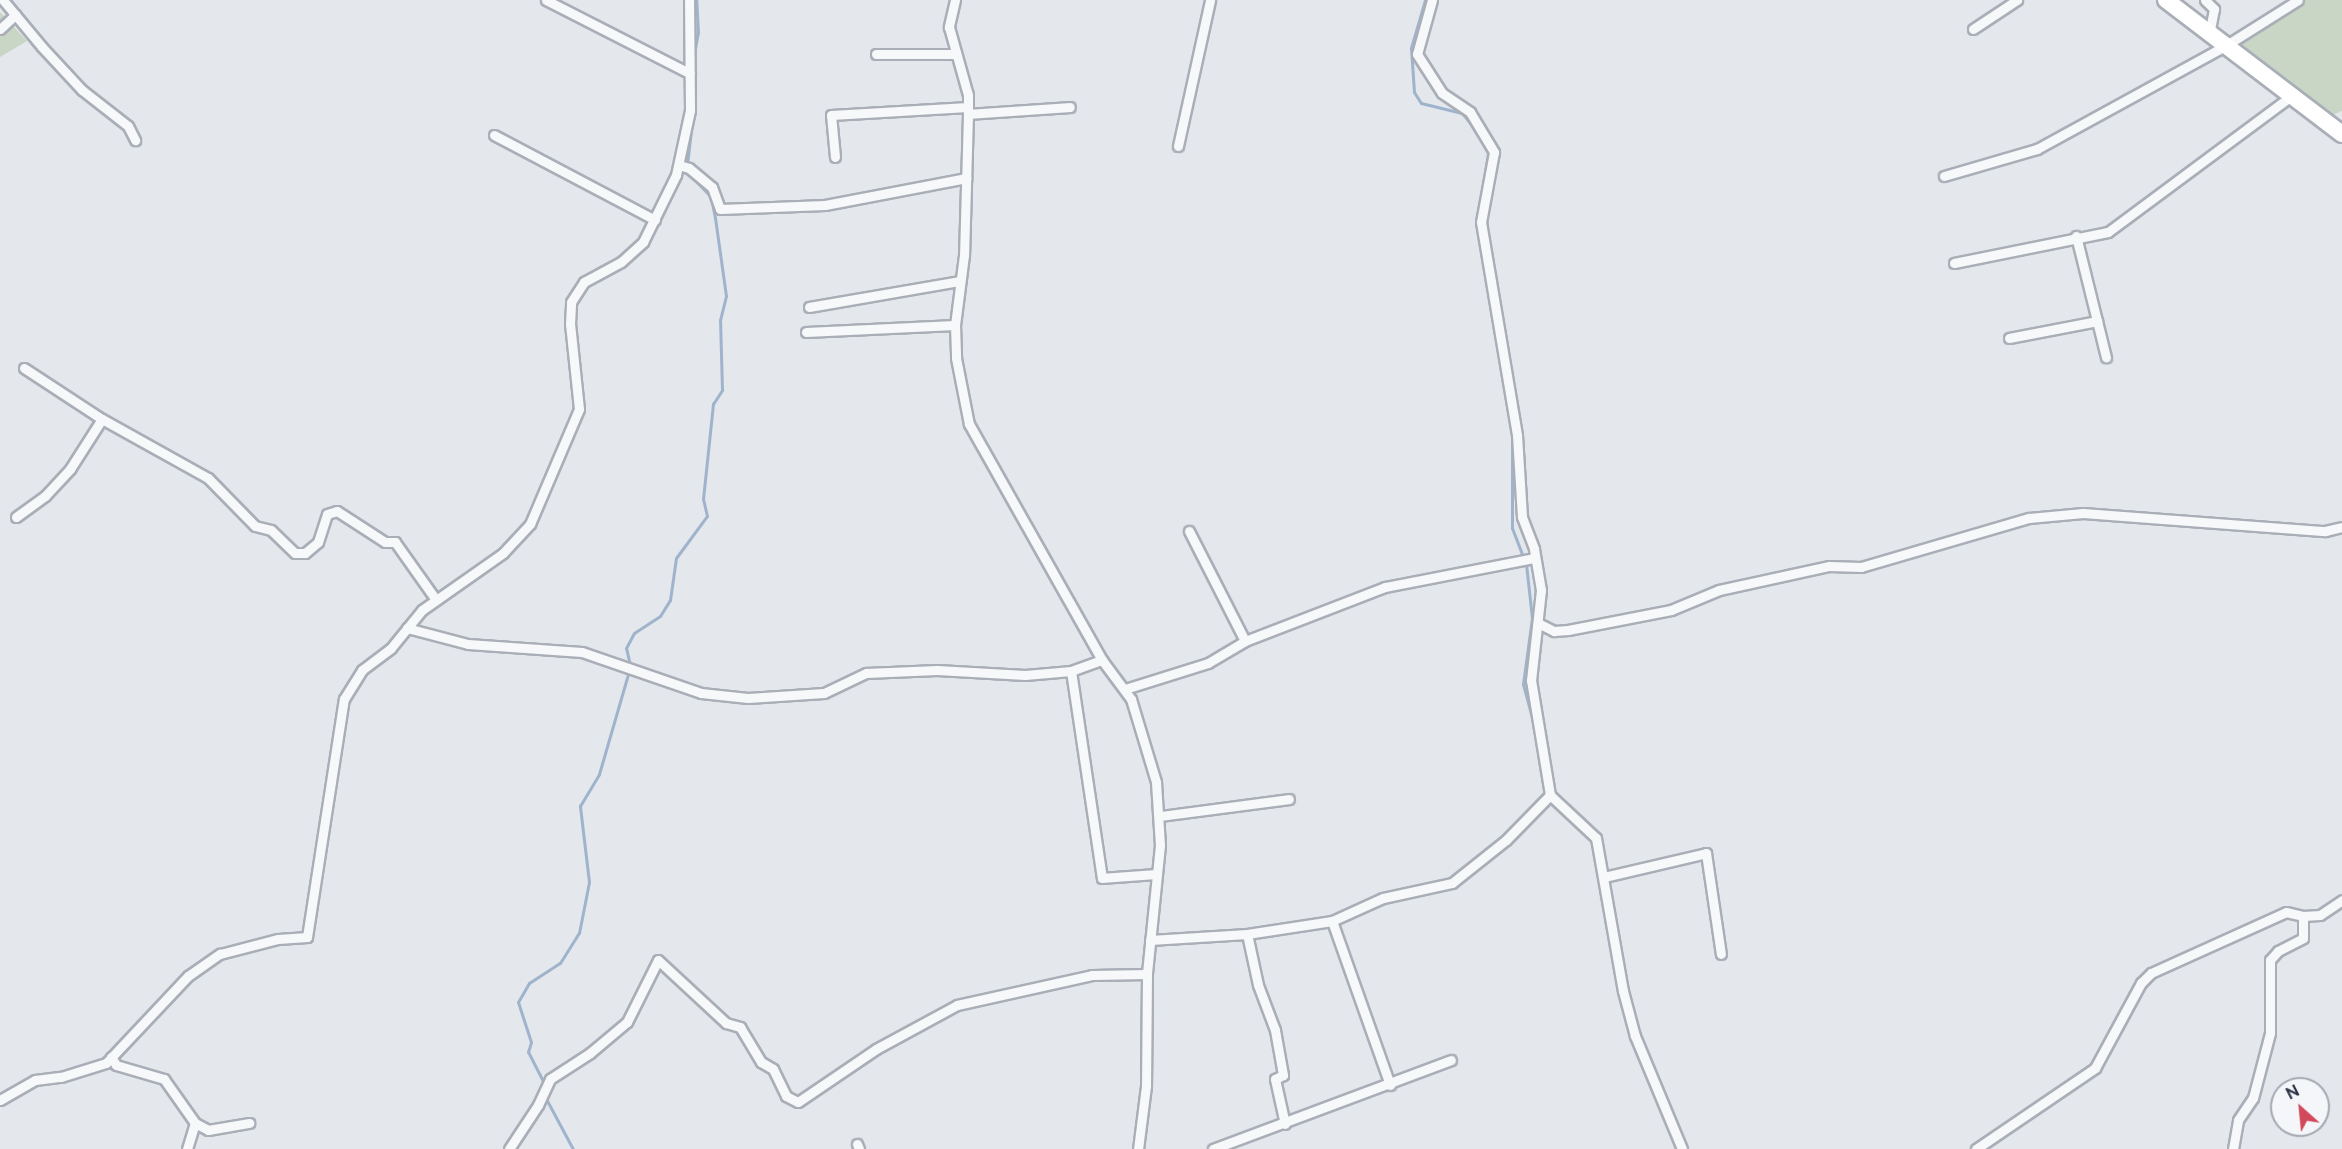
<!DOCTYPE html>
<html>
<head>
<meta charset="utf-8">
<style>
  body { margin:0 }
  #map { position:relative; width:2342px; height:1149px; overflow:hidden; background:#e4e7ec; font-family:Raleway,sans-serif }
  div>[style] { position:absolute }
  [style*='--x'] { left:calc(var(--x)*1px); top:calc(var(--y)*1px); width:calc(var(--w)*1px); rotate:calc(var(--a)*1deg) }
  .green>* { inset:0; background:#c9d6c5 }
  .stream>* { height:3px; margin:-1.5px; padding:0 1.5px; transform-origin:1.5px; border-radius:1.5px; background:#9fb4cc }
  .roads { filter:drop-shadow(2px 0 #a9aeb7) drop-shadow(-2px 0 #a9aeb7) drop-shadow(0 2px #a9aeb7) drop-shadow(0 -2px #a9aeb7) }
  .street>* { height:9px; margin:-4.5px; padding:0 4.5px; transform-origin:4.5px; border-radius:4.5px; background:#f7f8fa }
  .highway>* { height:16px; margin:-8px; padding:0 8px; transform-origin:8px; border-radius:8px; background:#fff }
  span { translate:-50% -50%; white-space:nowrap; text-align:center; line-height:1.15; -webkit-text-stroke:4.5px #f4f6f9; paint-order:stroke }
  .north { position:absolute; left:2270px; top:1077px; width:60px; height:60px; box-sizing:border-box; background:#f4f6f9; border:2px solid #a4a8b1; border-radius:50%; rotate:333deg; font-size:16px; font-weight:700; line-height:24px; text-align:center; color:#2b3445 }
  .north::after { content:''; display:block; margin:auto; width:21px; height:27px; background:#d1495b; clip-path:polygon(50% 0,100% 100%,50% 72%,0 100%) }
</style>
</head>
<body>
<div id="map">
  <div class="green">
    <i style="clip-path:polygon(2305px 0,2342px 0,2342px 111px,2326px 118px,2229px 47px,2273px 16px)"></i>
    <i style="clip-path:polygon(0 12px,27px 41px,0 57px)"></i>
  </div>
  <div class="stream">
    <i style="--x:1425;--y:0;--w:50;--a:106.3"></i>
    <i style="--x:1411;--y:48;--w:44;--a:86.1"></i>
    <i style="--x:1414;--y:92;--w:13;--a:58"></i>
    <i style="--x:1421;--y:103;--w:42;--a:13.7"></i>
    <i style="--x:1462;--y:113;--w:22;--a:51"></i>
    <i style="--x:693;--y:60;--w:27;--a:-80"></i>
    <i style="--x:698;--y:33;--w:33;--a:-93"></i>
    <i style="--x:687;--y:165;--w:53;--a:-83.5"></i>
    <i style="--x:1477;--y:222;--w:70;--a:-80.9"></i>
    <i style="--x:1488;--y:153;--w:11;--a:-112"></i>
    <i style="--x:1478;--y:231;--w:202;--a:80.3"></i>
    <i style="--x:1512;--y:430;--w:98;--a:90"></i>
    <i style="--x:1512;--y:528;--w:39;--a:69"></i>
    <i style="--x:1526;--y:564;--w:54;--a:83.7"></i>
    <i style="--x:1532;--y:618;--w:67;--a:97.8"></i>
    <i style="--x:1523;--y:684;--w:38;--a:75"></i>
    <i style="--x:630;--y:665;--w:17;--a:-103"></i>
    <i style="--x:626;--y:648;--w:17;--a:-62"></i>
    <i style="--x:634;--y:633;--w:31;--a:-33"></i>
    <i style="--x:660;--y:616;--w:19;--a:-58"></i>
    <i style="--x:670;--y:600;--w:42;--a:-81.9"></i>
    <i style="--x:676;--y:558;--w:52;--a:-53.6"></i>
    <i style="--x:707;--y:516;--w:17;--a:-103"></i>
    <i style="--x:703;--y:499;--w:96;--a:-84"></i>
    <i style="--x:713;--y:404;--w:17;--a:-57"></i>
    <i style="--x:722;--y:390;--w:70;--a:-91.6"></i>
    <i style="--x:720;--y:320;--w:25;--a:-76"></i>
    <i style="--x:726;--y:296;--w:79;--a:-98"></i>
    <i style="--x:715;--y:218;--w:21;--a:-101"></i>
    <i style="--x:711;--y:197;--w:35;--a:-133"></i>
    <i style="--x:544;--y:1083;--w:35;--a:-117"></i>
    <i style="--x:528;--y:1052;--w:10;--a:-73"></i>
    <i style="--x:531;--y:1042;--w:42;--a:-108"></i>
    <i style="--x:518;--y:1002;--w:22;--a:-60"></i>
    <i style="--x:529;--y:983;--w:37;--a:-33"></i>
    <i style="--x:560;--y:963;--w:36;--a:-58"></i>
    <i style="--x:579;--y:933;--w:52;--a:-78.9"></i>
    <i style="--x:589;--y:882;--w:77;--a:-96.8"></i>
    <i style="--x:580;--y:806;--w:37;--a:-59"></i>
    <i style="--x:599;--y:774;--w:107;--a:-73.8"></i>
    <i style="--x:544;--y:1095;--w:61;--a:61.8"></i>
  </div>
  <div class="roads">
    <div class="street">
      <i style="--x:3;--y:0;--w:61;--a:50.3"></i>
      <i style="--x:42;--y:47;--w:59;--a:47.1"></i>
      <i style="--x:82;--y:90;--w:58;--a:38"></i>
      <i style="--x:128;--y:126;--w:16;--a:63"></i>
      <i style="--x:546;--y:0;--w:161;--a:27"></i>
      <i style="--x:955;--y:0;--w:28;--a:103"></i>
      <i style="--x:949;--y:27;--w:71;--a:74.4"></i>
      <i style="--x:968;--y:95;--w:19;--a:90"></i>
      <i style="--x:968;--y:114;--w:141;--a:91.6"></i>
      <i style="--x:964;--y:255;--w:71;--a:97.3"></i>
      <i style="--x:955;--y:325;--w:33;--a:88"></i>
      <i style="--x:956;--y:358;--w:67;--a:78.9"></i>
      <i style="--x:969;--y:424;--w:271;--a:60.6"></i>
      <i style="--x:1102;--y:660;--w:49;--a:53.4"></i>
      <i style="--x:1131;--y:699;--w:87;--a:73.2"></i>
      <i style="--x:1156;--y:782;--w:63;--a:86.4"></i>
      <i style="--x:1160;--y:845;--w:130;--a:95.8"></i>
      <i style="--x:1147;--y:974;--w:112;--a:90.5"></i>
      <i style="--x:1146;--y:1086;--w:64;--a:97.2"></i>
      <i style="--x:1432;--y:0;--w:56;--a:105.5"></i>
      <i style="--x:1417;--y:54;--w:46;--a:57.3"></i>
      <i style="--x:1442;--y:93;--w:34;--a:34"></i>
      <i style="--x:1470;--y:112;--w:47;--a:59"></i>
      <i style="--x:1494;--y:152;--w:71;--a:100.5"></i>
      <i style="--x:1481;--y:222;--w:216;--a:80.4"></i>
      <i style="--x:1517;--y:435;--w:82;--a:86.5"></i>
      <i style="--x:1522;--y:517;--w:34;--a:69"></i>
      <i style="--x:1534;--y:549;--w:42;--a:80.3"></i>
      <i style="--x:1541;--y:590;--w:91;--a:96.3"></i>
      <i style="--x:1531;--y:680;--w:117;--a:80.6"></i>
      <i style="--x:1550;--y:795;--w:63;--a:43.1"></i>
      <i style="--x:1596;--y:838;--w:155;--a:80"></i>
      <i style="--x:1623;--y:991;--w:47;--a:75.1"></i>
      <i style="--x:1635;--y:1036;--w:122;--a:67.4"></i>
      <i style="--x:2205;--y:0;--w:13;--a:45"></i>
      <i style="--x:2214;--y:9;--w:25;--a:101"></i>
      <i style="--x:0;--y:29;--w:21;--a:-43"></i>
      <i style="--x:1973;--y:29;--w:53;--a:-33.4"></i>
      <i style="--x:876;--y:54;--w:78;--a:0"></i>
      <i style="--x:968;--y:114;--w:102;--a:-3.9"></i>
      <i style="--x:494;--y:135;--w:182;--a:27.8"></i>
      <i style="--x:1178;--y:146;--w:149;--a:-77.6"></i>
      <i style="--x:835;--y:157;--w:42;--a:-95.4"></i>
      <i style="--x:831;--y:115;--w:137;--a:-3.3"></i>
      <i style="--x:679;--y:165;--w:10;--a:17"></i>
      <i style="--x:689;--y:168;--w:30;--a:40"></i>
      <i style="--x:712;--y:187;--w:23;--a:70"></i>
      <i style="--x:720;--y:209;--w:105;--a:-2.2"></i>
      <i style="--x:825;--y:205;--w:144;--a:-10.8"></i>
      <i style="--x:1944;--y:176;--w:97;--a:-16.2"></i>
      <i style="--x:2037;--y:149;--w:214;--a:-28.7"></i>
      <i style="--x:2225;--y:46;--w:86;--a:-32.2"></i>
      <i style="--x:2076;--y:236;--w:125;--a:76.1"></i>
      <i style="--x:1954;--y:263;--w:157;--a:-11.4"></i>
      <i style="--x:2108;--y:232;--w:228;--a:-36.6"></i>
      <i style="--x:809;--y:307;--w:152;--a:-9.8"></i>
      <i style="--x:806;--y:332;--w:149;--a:-2.7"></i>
      <i style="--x:2009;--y:338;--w:90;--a:-10.9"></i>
      <i style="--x:24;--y:368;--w:93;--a:33.2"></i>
      <i style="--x:16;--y:517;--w:36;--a:-36"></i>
      <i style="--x:45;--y:496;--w:37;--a:-47"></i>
      <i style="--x:70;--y:469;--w:59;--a:-57.4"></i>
      <i style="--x:102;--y:419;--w:121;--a:29.1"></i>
      <i style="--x:208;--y:478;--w:67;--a:45.6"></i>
      <i style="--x:255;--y:526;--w:16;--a:14"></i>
      <i style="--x:271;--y:530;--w:33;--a:44"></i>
      <i style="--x:295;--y:553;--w:10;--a:0"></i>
      <i style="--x:305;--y:553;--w:17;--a:-40"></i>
      <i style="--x:318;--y:542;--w:29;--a:-72"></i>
      <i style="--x:327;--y:514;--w:10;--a:-17"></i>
      <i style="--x:337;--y:511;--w:57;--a:32.9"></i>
      <i style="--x:385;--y:542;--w:10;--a:0"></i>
      <i style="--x:395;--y:542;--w:71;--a:54.7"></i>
      <i style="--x:1189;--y:531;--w:123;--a:63"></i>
      <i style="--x:1540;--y:624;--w:16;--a:27"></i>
      <i style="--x:1554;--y:631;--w:14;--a:-4"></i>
      <i style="--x:1568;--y:630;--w:105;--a:-11"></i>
      <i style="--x:1671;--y:610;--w:52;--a:-22.6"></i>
      <i style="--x:1719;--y:590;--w:113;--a:-12.3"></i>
      <i style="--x:1829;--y:566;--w:32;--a:2"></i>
      <i style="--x:1861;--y:567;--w:175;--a:-16.3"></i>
      <i style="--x:2029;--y:518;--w:54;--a:-5.3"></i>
      <i style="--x:2083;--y:513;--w:243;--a:4.3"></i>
      <i style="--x:2325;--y:531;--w:17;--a:-13"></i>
      <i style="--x:407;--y:628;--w:63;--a:14.7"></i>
      <i style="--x:468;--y:644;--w:114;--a:4"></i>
      <i style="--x:582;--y:652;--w:126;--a:19"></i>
      <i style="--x:701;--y:693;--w:47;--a:6.1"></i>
      <i style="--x:748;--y:698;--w:76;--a:-3.8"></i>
      <i style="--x:824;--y:693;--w:47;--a:-25.5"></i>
      <i style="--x:866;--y:673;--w:71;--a:-2.4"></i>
      <i style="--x:937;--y:670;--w:88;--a:3.3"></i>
      <i style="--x:1025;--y:675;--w:46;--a:-5"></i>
      <i style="--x:1071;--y:671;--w:33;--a:-20"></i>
      <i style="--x:1071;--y:671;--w:209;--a:81.5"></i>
      <i style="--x:1102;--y:878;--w:53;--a:-4.3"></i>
      <i style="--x:1125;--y:689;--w:87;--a:-17.4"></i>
      <i style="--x:1208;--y:663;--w:43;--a:-30.7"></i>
      <i style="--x:1245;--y:641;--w:150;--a:-21.1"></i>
      <i style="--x:1385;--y:587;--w:152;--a:-11"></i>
      <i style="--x:1160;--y:816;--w:130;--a:-7.5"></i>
      <i style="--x:1604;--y:877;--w:105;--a:-13.2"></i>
      <i style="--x:1706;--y:853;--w:102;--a:81.6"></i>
      <i style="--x:1332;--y:921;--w:174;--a:70.5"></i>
      <i style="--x:1247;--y:934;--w:52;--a:77.8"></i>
      <i style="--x:1258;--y:985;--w:48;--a:69.3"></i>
      <i style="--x:1275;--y:1030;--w:46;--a:79.9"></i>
      <i style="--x:1283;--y:1075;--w:9;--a:153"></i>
      <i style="--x:1275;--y:1079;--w:46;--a:77.5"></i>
      <i style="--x:1150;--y:940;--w:97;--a:-3.5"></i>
      <i style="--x:1247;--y:934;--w:86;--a:-8.7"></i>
      <i style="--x:1332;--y:921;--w:56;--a:-24.3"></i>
      <i style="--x:1383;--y:898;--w:71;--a:-12.3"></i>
      <i style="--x:1452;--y:883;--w:69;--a:-38.5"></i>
      <i style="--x:1506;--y:840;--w:63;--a:-45.6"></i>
      <i style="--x:111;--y:1057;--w:9;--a:58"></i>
      <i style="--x:116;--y:1065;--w:50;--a:16.3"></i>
      <i style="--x:164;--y:1079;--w:54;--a:54.8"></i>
      <i style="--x:195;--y:1123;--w:15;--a:28"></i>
      <i style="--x:208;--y:1130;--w:42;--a:-9.7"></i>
      <i style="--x:0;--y:1100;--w:40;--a:-29.7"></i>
      <i style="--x:35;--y:1080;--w:26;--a:-7"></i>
      <i style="--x:61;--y:1077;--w:47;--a:-17.3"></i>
      <i style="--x:106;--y:1063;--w:120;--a:-46.7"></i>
      <i style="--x:188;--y:976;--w:39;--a:-35"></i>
      <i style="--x:220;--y:954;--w:60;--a:-14.5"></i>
      <i style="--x:278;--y:939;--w:29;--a:-4"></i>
      <i style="--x:307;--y:937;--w:241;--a:-81.2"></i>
      <i style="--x:344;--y:699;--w:34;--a:-58"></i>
      <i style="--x:362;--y:670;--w:36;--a:-37"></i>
      <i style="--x:391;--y:648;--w:49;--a:-50.8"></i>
      <i style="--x:422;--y:610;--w:99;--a:-35.1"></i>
      <i style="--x:503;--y:553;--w:40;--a:-47"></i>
      <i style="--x:530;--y:524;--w:125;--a:-66.9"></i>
      <i style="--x:579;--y:409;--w:85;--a:-96"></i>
      <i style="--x:570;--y:324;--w:22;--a:-87"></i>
      <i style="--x:571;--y:302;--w:24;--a:-57"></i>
      <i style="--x:584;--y:282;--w:42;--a:-28.4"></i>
      <i style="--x:621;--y:262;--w:30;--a:-42"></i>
      <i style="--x:643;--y:242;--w:75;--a:-63.8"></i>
      <i style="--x:676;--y:175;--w:66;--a:-77.8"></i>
      <i style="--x:690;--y:110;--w:110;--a:-90.5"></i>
      <i style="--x:857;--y:1144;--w:5;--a:68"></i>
      <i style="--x:187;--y:1149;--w:27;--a:-73"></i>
      <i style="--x:509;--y:1149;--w:53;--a:-56.6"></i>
      <i style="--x:538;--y:1105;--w:29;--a:-65"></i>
      <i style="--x:550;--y:1079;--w:48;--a:-33"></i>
      <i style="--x:590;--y:1053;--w:48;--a:-40"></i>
      <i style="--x:627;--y:1022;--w:69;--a:-63.4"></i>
      <i style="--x:658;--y:960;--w:93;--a:42.8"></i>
      <i style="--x:726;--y:1023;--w:15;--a:16"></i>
      <i style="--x:740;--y:1027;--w:41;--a:59"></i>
      <i style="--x:761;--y:1062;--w:14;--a:30"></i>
      <i style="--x:773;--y:1069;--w:30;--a:64"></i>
      <i style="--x:786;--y:1096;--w:13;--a:27"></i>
      <i style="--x:798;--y:1102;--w:94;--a:-34.2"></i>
      <i style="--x:876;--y:1049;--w:92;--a:-28.5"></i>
      <i style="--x:957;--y:1005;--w:138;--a:-12.5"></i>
      <i style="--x:1092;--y:975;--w:55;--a:-1"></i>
      <i style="--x:1213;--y:1149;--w:254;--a:-20.5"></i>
      <i style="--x:1976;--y:1149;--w:144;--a:-34.2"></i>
      <i style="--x:2095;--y:1068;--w:97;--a:-61.6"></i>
      <i style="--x:2141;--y:983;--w:14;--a:-45"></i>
      <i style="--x:2151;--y:973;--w:148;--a:-24.3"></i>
      <i style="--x:2286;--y:912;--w:17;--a:13"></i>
      <i style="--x:2303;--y:916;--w:17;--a:-3"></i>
      <i style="--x:2320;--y:915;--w:27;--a:-34"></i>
      <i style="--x:2233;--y:1149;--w:29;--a:-80"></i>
      <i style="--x:2238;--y:1120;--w:27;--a:-56"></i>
      <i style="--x:2253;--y:1098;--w:67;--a:-75.3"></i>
      <i style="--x:2270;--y:1033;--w:73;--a:-90"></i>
      <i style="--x:2270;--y:960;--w:12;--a:-48"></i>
      <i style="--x:2278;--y:951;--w:28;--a:-27"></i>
      <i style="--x:2303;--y:938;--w:22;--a:-90"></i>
    </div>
    <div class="highway">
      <i style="--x:2166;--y:0;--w:221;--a:37.3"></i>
    </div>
  </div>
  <div class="north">N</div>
</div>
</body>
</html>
